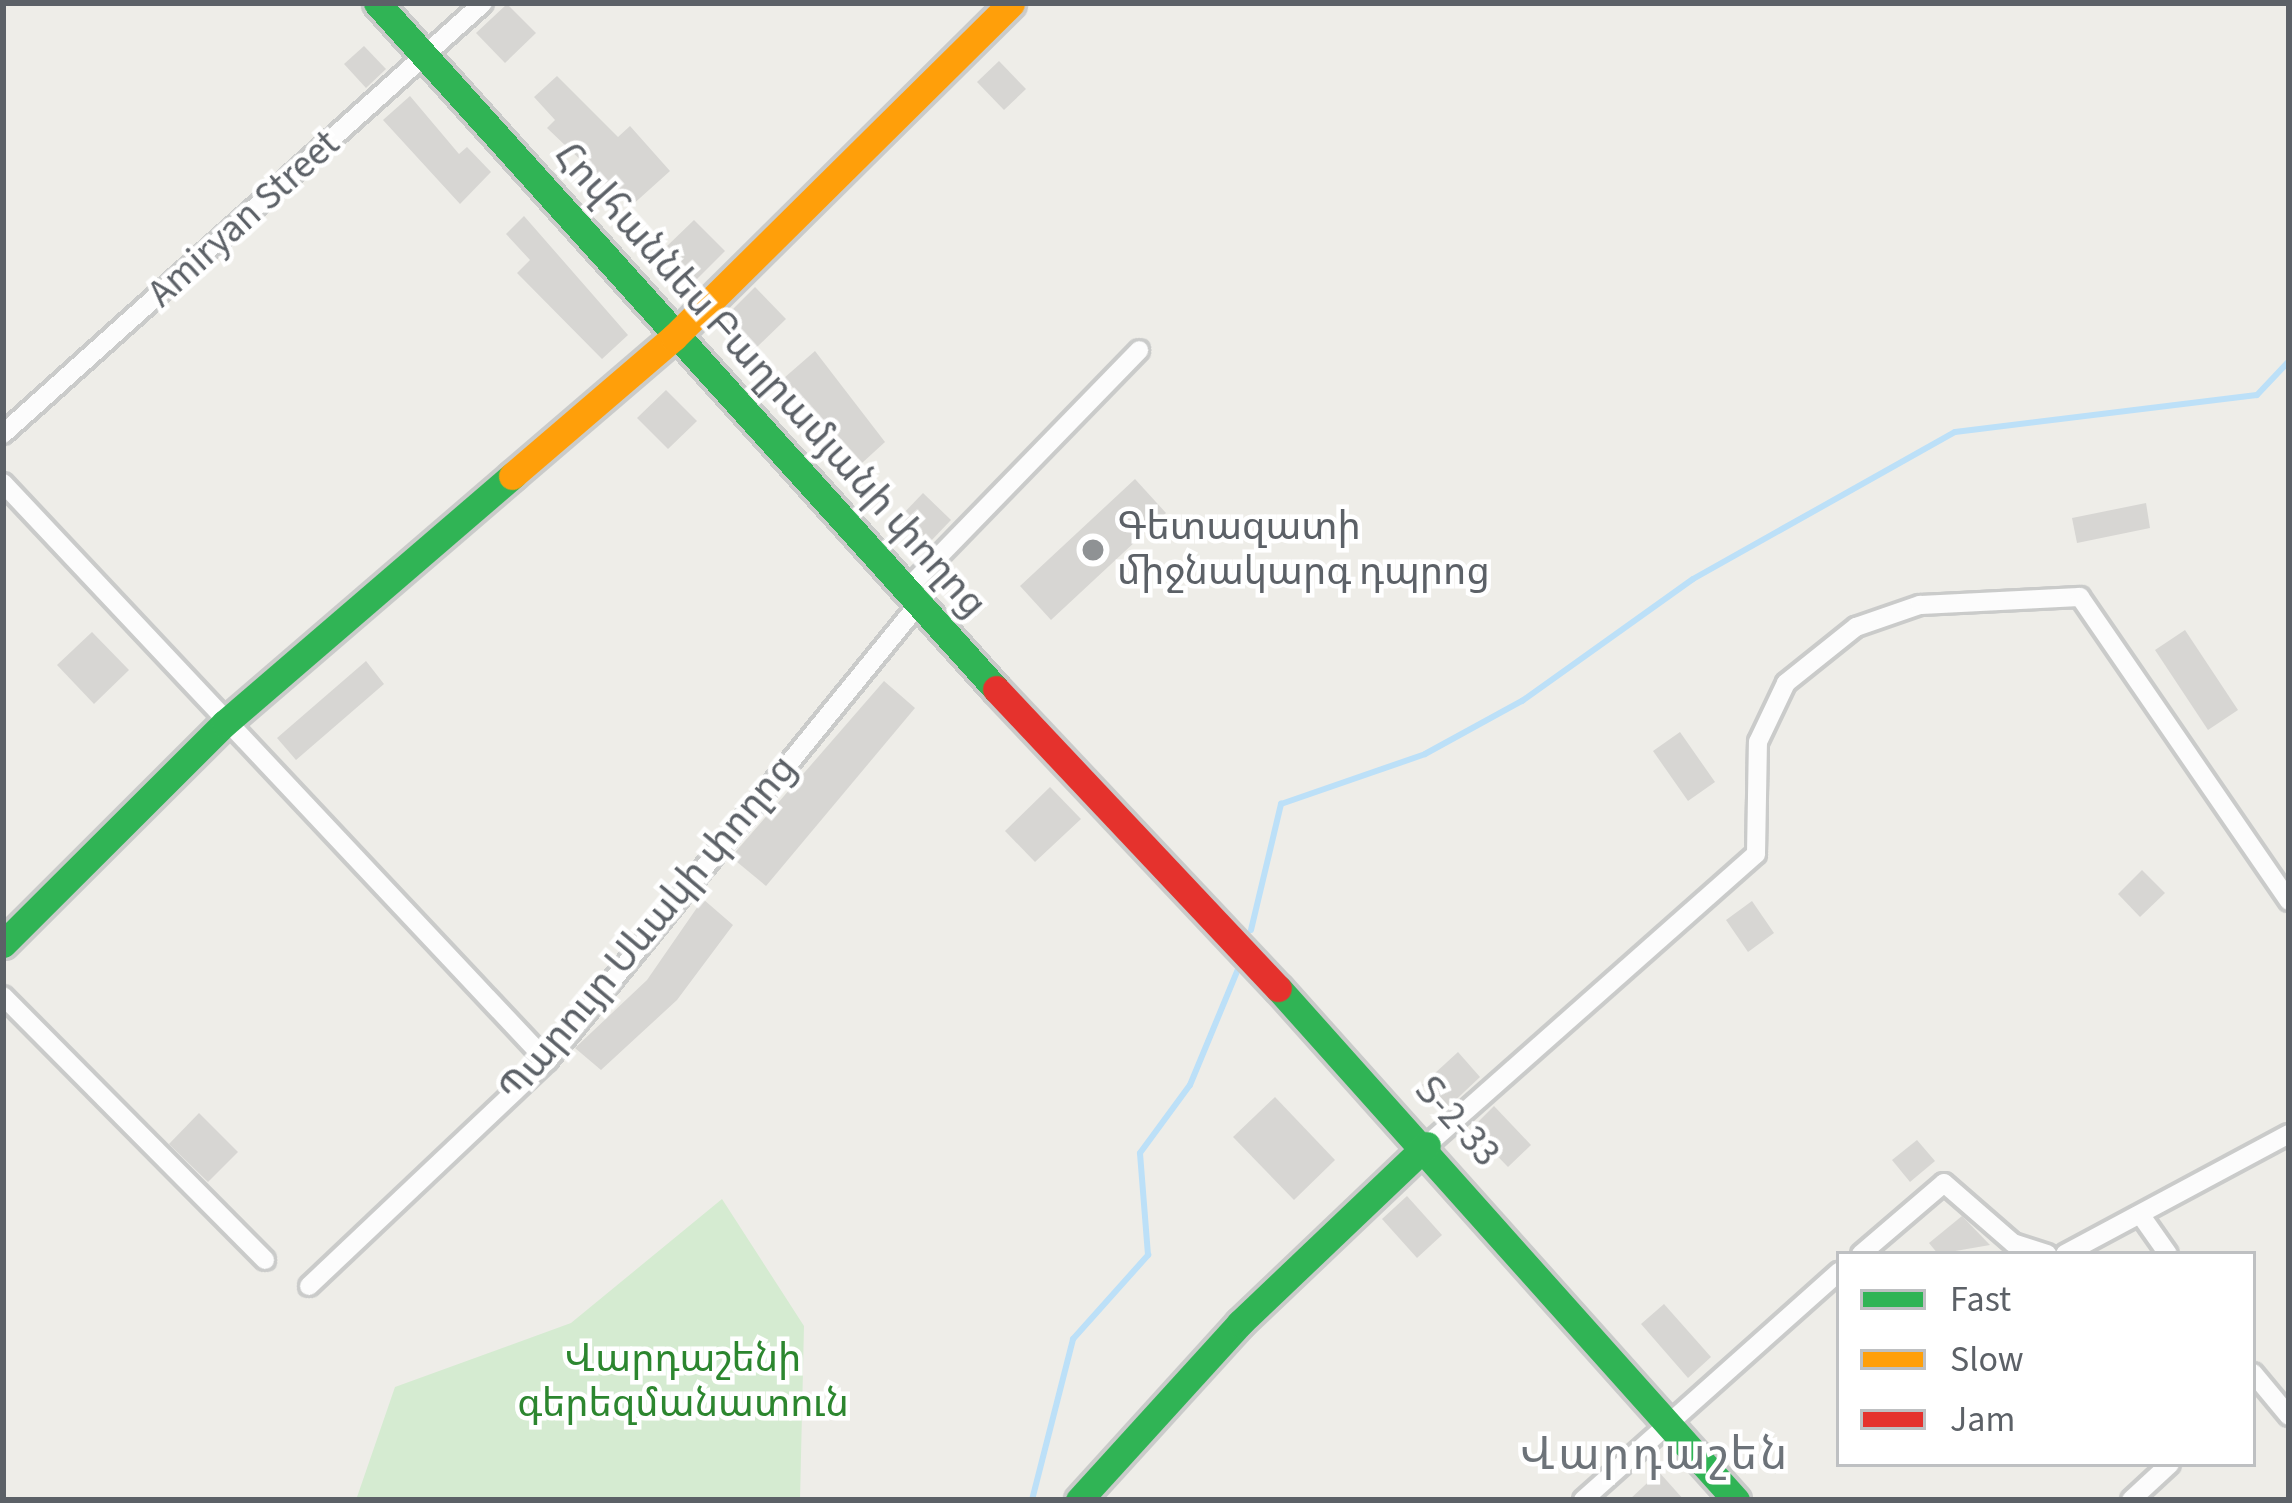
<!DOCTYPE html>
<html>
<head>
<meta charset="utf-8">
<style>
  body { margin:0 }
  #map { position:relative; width:2292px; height:1503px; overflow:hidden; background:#eeede8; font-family:"Source Sans 3","Noto Sans Armenian",sans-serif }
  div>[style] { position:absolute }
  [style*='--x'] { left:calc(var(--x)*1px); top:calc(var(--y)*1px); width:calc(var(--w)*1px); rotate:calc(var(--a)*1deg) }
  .green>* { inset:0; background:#d5ebd1 }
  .stream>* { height:6px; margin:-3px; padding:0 3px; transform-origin:3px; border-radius:3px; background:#bce0f8 }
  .building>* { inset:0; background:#d7d6d3 }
  .roads { filter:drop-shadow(3px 0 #cacbca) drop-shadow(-3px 0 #cacbca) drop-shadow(0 3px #cacbca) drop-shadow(0 -3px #cacbca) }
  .street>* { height:18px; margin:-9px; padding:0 9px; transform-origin:9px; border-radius:9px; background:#fcfcfc }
  .fast>* { height:27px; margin:-13.5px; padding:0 13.5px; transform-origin:13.5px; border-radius:13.5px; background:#30b455 }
  .slow>* { height:27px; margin:-13.5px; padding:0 13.5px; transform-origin:13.5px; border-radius:13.5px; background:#ff9f0a }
  .jam>* { height:27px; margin:-13.5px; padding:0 13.5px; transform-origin:13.5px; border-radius:13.5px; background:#e5322d }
  .dots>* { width:33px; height:33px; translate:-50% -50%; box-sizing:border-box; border:6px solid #fff; border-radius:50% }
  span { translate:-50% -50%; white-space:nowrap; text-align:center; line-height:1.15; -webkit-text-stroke:9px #fff; paint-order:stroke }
  .street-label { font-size:39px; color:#5c6167 }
  .poi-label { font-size:39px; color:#5c6167 }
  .left { translate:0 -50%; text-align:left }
  .park-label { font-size:39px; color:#2c862f }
  .quarter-label { font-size:45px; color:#6d7379; letter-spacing:3px }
  .frame { position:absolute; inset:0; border:6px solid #5c6167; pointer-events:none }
  .legend { position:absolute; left:1836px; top:1251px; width:420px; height:216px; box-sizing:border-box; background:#fff; border:3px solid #bec0c2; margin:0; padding:15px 21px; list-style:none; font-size:36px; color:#5c6167 }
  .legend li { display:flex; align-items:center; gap:24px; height:60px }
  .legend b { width:60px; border:3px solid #bec0c2 }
</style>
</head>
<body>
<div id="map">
  <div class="green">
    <i style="clip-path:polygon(722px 1199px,804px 1326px,800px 1500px,356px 1500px,395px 1387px,571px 1323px)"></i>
  </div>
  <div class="stream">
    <i style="--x:1251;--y:930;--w:130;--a:-76.6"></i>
    <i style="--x:1281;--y:804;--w:152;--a:-19.1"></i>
    <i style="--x:1425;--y:754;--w:111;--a:-28.7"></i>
    <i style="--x:1522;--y:701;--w:210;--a:-35.5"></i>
    <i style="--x:1693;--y:579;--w:300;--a:-29.3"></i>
    <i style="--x:1955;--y:432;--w:304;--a:-7"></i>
    <i style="--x:2257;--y:395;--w:47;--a:-46.7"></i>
    <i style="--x:1032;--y:1500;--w:166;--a:-75.7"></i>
    <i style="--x:1073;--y:1339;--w:113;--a:-48.2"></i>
    <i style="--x:1148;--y:1255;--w:102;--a:-94.5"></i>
    <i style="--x:1140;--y:1153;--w:84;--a:-53.7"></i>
    <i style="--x:1190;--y:1085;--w:126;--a:-67.5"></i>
  </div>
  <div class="building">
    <i style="clip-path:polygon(507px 4px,536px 33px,505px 63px,476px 33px)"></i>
    <i style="clip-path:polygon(364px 46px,386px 69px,366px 88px,344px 64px)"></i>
    <i style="clip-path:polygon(999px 61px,1026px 89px,1004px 110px,977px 82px)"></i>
    <i style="clip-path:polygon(557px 76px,618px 137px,630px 126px,670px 171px,630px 207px,547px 128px,555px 120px,534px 97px)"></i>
    <i style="clip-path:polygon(410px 96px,459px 154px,467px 147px,491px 172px,460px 204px,383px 120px)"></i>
    <i style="clip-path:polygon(524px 216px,628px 335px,602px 359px,517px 273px,530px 260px,506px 234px)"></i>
    <i style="clip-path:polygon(694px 220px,725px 251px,696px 280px,665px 248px)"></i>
    <i style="clip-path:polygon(755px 287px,786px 319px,757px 347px,726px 316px)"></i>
    <i style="clip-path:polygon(815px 351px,885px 442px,862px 463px,784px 378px)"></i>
    <i style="clip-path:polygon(666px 390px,697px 421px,668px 449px,637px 418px)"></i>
    <i style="clip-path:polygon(1135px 479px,1166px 513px,1051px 620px,1020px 586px)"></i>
    <i style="clip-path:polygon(923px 493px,951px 520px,929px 543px,901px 516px)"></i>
    <i style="clip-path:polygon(2146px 503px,2150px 528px,2077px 543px,2072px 518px)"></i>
    <i style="clip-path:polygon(2185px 630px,2238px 710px,2208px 730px,2155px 650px)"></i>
    <i style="clip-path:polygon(92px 632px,129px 670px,94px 704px,57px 665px)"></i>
    <i style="clip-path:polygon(366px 661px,384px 684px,296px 760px,277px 738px)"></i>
    <i style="clip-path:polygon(884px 681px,915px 708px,766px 886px,731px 857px)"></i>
    <i style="clip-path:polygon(1680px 732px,1715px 782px,1688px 801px,1653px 751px)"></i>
    <i style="clip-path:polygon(1050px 787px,1081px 819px,1035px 862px,1005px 831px)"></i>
    <i style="clip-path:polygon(2142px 870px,2165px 893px,2140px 917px,2118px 894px)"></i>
    <i style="clip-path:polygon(703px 899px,733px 925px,677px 1000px,601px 1070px,575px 1048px,647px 980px)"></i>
    <i style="clip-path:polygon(1752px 901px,1774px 933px,1748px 952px,1726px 920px)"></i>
    <i style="clip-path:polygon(1458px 1052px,1480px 1077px,1445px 1110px,1422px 1085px)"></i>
    <i style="clip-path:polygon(1275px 1097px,1335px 1160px,1294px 1200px,1233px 1137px)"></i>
    <i style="clip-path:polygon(1494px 1106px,1531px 1145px,1508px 1167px,1471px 1129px)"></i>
    <i style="clip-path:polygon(199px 1113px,238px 1152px,208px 1182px,169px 1144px)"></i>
    <i style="clip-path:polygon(1917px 1140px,1935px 1161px,1910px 1182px,1892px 1160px)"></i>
    <i style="clip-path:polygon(1407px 1196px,1442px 1235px,1417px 1258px,1382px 1219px)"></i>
    <i style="clip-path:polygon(1962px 1216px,1990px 1245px,1938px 1254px,1929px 1243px)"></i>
    <i style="clip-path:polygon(1664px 1304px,1711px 1357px,1688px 1378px,1641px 1324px)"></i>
    <i style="clip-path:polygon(1659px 1472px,1684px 1500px,1629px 1500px)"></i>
  </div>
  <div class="roads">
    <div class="street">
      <i style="--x:3;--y:434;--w:645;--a:-41.92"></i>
      <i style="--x:3;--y:483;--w:794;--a:46.74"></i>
      <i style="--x:905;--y:591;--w:336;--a:-45.8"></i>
      <i style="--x:3;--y:996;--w:372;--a:45.2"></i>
      <i style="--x:1427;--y:1145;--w:439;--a:-41.5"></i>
      <i style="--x:1756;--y:854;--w:112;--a:-89"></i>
      <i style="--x:1758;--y:742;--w:65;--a:-64.6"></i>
      <i style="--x:1786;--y:683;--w:90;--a:-38.7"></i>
      <i style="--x:1856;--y:627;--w:68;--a:-19"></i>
      <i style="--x:1920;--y:605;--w:160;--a:-2.9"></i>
      <i style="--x:2080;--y:597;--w:369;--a:55.5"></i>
      <i style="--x:2142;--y:1217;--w:45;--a:54.9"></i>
      <i style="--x:1861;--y:1254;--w:109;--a:-40.5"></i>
      <i style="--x:1944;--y:1183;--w:91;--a:41"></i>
      <i style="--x:2013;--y:1243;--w:36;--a:18"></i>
      <i style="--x:2065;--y:1254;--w:254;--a:-28.2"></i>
      <i style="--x:309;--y:1286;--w:328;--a:-43.4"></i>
      <i style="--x:547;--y:1061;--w:586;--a:-50.88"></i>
      <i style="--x:2253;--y:1373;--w:56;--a:50.1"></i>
      <i style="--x:1583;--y:1500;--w:343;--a:-41.7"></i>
      <i style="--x:2131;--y:1500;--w:53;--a:-42.7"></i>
    </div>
    <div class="fast">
      <i style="--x:377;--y:3;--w:924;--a:47.94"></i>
      <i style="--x:3;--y:944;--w:313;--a:-44.9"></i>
      <i style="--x:225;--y:723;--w:379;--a:-40.7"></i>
      <i style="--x:1278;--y:988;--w:687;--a:48.19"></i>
      <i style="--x:1079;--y:1500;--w:239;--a:-47.7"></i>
      <i style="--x:1240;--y:1323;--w:258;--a:-43.6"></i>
    </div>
    <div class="slow">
      <i style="--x:512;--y:476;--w:213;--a:-40.6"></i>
      <i style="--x:674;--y:337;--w:474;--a:-44.7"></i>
    </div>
    <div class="jam">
      <i style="--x:996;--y:689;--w:411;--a:46.7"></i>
    </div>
  </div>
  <div class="dots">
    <i style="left:1093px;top:550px;background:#8f9294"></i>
  </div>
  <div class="street-label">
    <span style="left:244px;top:219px;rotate:-42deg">Amiryan Street</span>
    <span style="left:770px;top:380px;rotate:48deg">Հովհաննես Բաղրամյանի փողոց</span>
    <span style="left:648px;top:929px;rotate:-50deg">Պարույր Սևակի փողոց</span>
    <span style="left:1457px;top:1122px;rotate:48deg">Տ-2-33</span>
  </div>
  <div class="poi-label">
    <span class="left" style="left:1117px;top:550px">Գետազատի<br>միջնակարգ դպրոց</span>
  </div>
  <div class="park-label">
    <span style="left:683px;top:1382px">Վարդաշենի<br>գերեզմանատուն</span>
  </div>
  <div class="quarter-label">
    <span style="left:1655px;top:1456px">Վարդաշեն</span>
  </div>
  <div class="frame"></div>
  <ul class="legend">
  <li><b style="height:15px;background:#30b455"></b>Fast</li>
  <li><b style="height:15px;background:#ff9f0a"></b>Slow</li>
  <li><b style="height:15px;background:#e5322d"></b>Jam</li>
  </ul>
</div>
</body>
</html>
